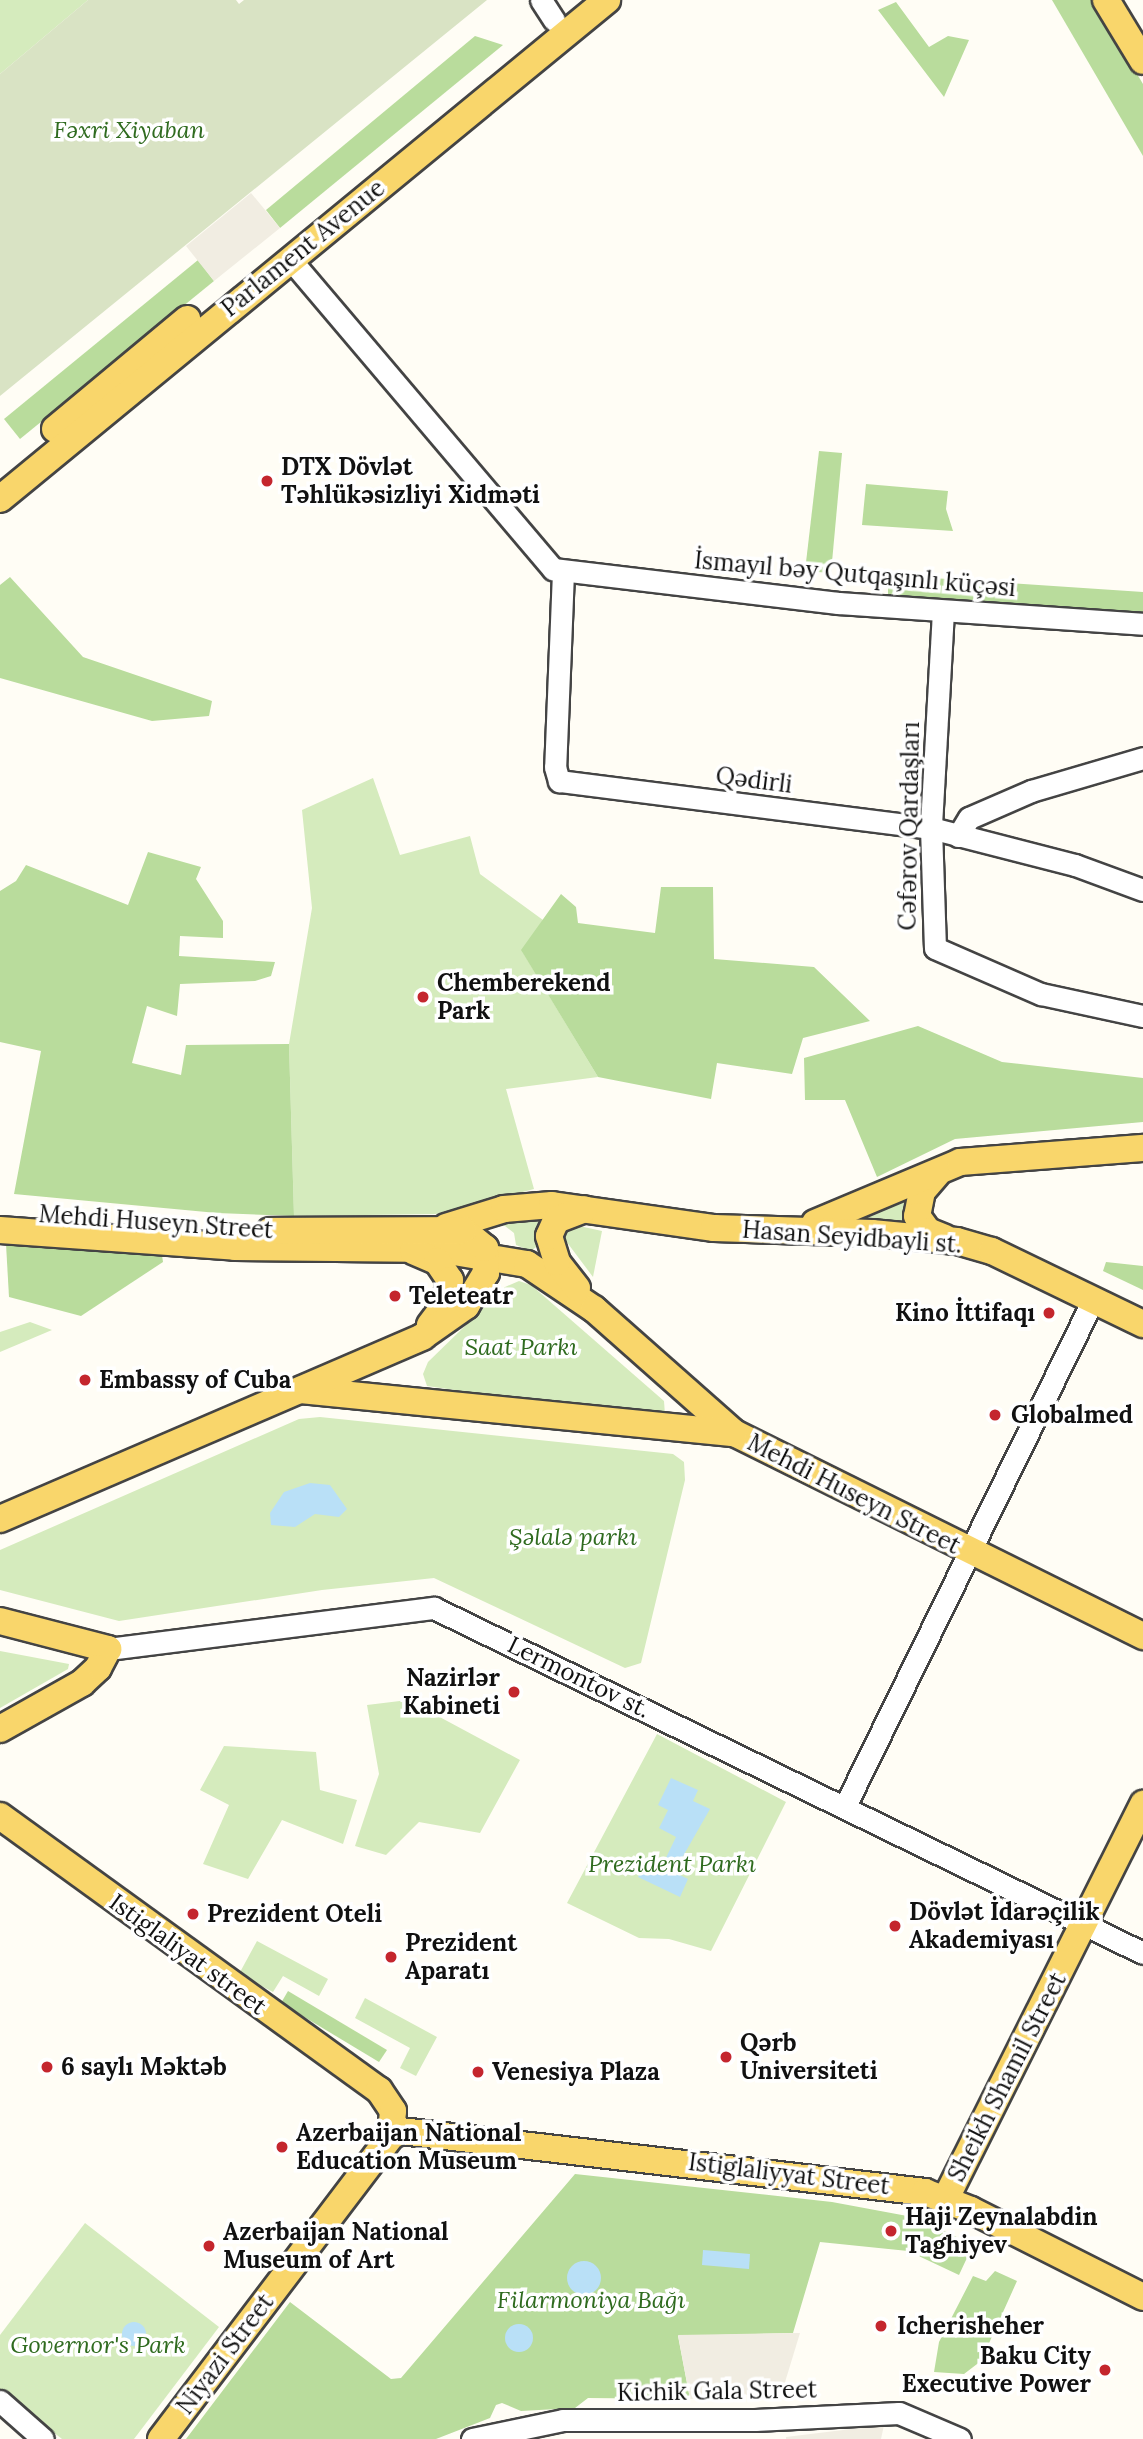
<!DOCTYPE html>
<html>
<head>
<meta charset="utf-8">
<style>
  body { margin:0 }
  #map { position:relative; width:1143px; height:2439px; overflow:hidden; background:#fffdf5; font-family:Lora,serif }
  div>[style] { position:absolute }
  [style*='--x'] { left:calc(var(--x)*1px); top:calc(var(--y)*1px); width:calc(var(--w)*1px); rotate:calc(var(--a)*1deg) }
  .green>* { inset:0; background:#d5ebbd }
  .forest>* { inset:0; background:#b9dc9c }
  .cemetery>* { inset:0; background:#d9e3c4 }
  .plaza>* { inset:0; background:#f1ede2 }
  .water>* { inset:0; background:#b9e0f7 }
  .round { border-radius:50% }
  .roads { filter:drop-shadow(2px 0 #444) drop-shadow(-2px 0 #444) drop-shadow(0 2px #444) drop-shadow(0 -2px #444) }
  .minor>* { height:21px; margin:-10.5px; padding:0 10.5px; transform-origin:10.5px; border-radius:10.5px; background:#fff }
  .major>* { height:26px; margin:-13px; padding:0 13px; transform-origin:13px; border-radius:13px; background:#f9d66b }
  .dots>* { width:19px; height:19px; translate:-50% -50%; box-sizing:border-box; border:4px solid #fff; border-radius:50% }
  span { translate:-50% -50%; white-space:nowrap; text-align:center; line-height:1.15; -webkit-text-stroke:7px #fff; paint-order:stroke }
  .park-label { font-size:24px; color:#2f6b1f; font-style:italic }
  .street-label { font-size:24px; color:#111 }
  .poi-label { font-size:24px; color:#111; font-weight:700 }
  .left { translate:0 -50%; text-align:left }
  .right { translate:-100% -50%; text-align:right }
</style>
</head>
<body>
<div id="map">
  <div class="green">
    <i style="clip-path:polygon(0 0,88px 0,0 74px)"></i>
    <i style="clip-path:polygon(373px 778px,400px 855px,470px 836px,480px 874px,543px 920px,522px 951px,598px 1077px,506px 1089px,534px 1189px,436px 1214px,294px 1216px,289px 1044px,312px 908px,302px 810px)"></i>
    <i style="clip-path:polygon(905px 1194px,902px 1224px,846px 1222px)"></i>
    <i style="clip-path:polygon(552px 1211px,540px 1244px,531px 1251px,516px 1245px,514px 1233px,505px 1226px,490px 1222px)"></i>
    <i style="clip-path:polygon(570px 1224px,602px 1231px,593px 1277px,563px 1237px)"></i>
    <i style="clip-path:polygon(519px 1281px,531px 1285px,664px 1401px,665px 1415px,656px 1419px,427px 1386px,423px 1374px,428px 1362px,505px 1287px)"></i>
    <i style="clip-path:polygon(30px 1322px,52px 1330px,0 1352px,0 1332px)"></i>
    <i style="clip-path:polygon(320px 1417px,673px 1454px,684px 1462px,685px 1480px,641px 1663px,625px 1668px,434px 1578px,322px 1590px,119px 1621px,0 1590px,0 1550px,299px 1419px)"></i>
    <i style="clip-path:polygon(0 1651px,69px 1664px,68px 1669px,0 1708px)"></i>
    <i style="clip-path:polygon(408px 1700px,520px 1760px,480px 1833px,419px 1822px,386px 1855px,355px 1846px,379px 1774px,367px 1705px)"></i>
    <i style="clip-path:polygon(657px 1734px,786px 1802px,711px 1951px,669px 1939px,639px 1938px,567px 1903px)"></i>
    <i style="clip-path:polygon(224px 1746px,316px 1752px,320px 1790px,357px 1800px,343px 1844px,282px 1820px,248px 1879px,203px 1864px,229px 1805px,200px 1790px)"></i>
    <i style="clip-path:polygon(257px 1941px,328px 1979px,319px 1996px,283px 1976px,273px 1992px,239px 1974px)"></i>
    <i style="clip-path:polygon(365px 1998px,437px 2037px,416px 2076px,400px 2068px,410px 2048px,355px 2018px)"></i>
    <i style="clip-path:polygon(85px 2223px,219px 2327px,134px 2439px,62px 2439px,0 2390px,0 2335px)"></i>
  </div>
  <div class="forest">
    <i style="clip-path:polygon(1052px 0,1093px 0,1143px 84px,1143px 156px)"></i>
    <i style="clip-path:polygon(896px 2px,929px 47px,948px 36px,969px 40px,944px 97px,878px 10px)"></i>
    <i style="clip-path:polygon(475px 36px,503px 45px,280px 228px,266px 210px)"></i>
    <i style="clip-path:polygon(198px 260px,214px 281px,20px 439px,4px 419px)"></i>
    <i style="clip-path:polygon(819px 451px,842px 453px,831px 573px,805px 571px)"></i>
    <i style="clip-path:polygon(866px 484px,948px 491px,946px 509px,953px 531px,862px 525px)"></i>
    <i style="clip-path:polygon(888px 575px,1143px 592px,1143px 613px,888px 597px)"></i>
    <i style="clip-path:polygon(10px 577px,83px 657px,212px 701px,209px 716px,152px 721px,0 678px,0 585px)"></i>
    <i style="clip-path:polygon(148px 852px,201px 867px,196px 879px,223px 921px,223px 938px,180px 936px,179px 956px,275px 962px,271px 976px,255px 981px,180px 984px,177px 1016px,147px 1006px,132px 1063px,181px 1075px,186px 1045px,289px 1044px,294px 1216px,217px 1213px,14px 1194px,41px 1051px,0 1042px,0 891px,16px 881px,26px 865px,128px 905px)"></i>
    <i style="clip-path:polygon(661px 887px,713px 887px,714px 959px,814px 967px,870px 1021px,803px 1038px,792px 1074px,717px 1063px,711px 1099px,598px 1077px,521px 950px,561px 894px,576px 907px,578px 923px,655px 933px)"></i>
    <i style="clip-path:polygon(918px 1026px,1002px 1062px,1143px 1078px,1143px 1122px,955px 1139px,877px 1177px,845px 1100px,805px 1100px,804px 1058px)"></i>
    <i style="clip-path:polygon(6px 1244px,161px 1249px,163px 1262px,81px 1316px,9px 1297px)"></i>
    <i style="clip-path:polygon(1106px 1262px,1143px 1266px,1143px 1290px,1103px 1271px)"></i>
    <i style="clip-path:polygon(288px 1991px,387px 2050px,379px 2062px,281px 2003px)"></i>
    <i style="clip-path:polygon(575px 2174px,832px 2202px,918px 2218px,973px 2245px,959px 2275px,908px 2251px,820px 2242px,793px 2333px,678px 2336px,690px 2399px,588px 2398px,575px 2408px,521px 2411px,502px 2403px,496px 2405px,490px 2418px,436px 2439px,186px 2439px,290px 2302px,391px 2379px,401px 2378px)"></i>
    <i style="clip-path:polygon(995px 2271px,1017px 2281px,981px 2361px,964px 2374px,934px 2372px,939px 2342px,973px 2276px,986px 2281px)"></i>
  </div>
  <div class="cemetery">
    <i style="clip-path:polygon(88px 0,236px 0,239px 4px,244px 0,487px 0,0 396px,0 74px)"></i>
  </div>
  <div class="plaza">
    <i style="clip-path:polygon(251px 193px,280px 228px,214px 281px,186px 246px)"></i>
    <i style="clip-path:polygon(800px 2333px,782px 2392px,690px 2399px,678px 2335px)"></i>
    <i style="clip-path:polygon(884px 2425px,881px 2439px,786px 2439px,786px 2437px)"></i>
  </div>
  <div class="water">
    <i style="clip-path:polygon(310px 1483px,330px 1485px,347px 1509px,339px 1517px,315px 1514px,295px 1527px,271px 1525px,270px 1513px,284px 1492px)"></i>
    <i style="clip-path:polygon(671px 1778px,698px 1790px,693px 1801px,710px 1809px,674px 1872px,688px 1879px,680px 1897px,638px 1877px,647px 1859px,662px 1866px,676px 1837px,659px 1828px,668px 1810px,658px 1805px)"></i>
    <i style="clip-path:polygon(703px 2250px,750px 2254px,749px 2269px,702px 2265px)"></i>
    <i class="round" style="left:567px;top:2261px;width:34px;height:34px"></i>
    <i class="round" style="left:122px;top:2322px;width:24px;height:24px"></i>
    <i class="round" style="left:505px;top:2324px;width:28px;height:28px"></i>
  </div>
  <div class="roads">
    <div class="minor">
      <i style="--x:541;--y:0;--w:24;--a:57"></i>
      <i style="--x:290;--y:259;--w:407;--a:49.7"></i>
      <i style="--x:553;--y:569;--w:287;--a:6.8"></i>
      <i style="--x:838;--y:603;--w:306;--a:3.9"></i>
      <i style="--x:563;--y:572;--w:195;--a:92.3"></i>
      <i style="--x:555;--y:767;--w:15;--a:74"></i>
      <i style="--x:559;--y:781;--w:375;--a:7.2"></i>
      <i style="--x:931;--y:828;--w:149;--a:14.4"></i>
      <i style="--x:1075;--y:865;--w:72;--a:20.2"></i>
      <i style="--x:943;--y:611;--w:217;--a:93.2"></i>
      <i style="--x:931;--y:828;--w:120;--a:88.1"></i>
      <i style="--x:935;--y:948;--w:116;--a:23.5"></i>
      <i style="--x:1041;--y:994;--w:104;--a:12.2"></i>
      <i style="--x:958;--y:836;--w:21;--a:-59"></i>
      <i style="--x:969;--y:818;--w:68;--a:-23.5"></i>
      <i style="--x:1031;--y:791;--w:117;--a:-16.4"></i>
      <i style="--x:108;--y:1649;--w:329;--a:-7.2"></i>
      <i style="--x:434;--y:1608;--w:788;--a:25.95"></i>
      <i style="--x:845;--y:1806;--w:564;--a:-63.89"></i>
      <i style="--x:0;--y:2401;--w:57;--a:41.5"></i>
      <i style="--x:472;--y:2439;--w:93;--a:-11.8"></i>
      <i style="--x:563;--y:2420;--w:192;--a:0"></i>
      <i style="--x:755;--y:2420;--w:144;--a:-2.8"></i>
      <i style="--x:899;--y:2413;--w:66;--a:23.1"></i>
    </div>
    <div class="major">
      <i style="--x:1106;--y:0;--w:71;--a:58.8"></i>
      <i style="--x:55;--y:429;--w:172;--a:-39.8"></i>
      <i style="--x:0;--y:499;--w:786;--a:-39.42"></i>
      <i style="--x:937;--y:1174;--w:23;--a:131"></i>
      <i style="--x:922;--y:1191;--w:25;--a:101"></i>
      <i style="--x:917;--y:1216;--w:19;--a:54"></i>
      <i style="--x:928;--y:1231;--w:18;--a:22"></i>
      <i style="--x:815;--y:1223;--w:157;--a:-22.8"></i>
      <i style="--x:960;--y:1162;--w:184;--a:-4.4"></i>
      <i style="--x:446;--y:1227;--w:61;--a:-17.2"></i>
      <i style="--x:504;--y:1209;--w:48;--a:-4.8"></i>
      <i style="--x:552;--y:1205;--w:164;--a:8.1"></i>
      <i style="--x:714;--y:1228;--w:158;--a:1.8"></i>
      <i style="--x:872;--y:1233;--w:85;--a:5.4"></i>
      <i style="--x:957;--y:1241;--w:36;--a:16"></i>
      <i style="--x:992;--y:1251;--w:168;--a:25.8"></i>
      <i style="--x:0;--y:1230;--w:236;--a:4.1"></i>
      <i style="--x:235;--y:1247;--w:201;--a:0.6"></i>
      <i style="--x:436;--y:1249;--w:92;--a:9.4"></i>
      <i style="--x:527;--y:1264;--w:81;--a:33.9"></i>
      <i style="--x:594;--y:1309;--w:187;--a:41.5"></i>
      <i style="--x:734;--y:1433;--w:457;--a:26.4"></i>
      <i style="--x:413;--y:1251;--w:26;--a:23"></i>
      <i style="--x:437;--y:1261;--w:23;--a:56"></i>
      <i style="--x:450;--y:1280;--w:25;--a:101"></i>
      <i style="--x:445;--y:1305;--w:25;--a:127"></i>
      <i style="--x:577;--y:1288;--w:33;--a:-128"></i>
      <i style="--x:557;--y:1262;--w:27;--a:-107"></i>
      <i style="--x:549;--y:1236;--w:17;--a:-66"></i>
      <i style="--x:556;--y:1220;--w:30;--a:-21"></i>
      <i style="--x:301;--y:1390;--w:435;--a:5.7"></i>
      <i style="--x:0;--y:1519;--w:460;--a:-23.3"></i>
      <i style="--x:422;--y:1337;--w:54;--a:-35.2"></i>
      <i style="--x:466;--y:1306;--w:39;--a:-59"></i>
      <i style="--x:486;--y:1273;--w:25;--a:-92"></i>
      <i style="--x:485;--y:1248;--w:28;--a:-141"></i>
      <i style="--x:463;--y:1230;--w:193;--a:179.7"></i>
      <i style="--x:0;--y:1621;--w:112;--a:14.5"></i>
      <i style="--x:108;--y:1649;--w:21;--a:118"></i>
      <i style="--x:98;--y:1668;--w:22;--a:137"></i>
      <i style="--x:82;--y:1683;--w:94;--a:150.7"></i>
      <i style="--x:0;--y:1816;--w:468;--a:35.9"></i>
      <i style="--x:379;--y:2090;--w:25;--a:56"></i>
      <i style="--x:393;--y:2111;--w:25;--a:95"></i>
      <i style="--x:946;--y:2198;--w:441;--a:-63.4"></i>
      <i style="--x:161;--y:2439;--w:380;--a:-52.8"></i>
      <i style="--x:391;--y:2136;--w:11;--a:-27"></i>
      <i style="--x:401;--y:2131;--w:528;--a:6.64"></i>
      <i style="--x:925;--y:2192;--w:49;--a:21.4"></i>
      <i style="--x:971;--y:2210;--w:193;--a:26.8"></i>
    </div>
  </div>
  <div class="dots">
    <i style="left:267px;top:481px;background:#c4262e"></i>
    <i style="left:423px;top:997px;background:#c4262e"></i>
    <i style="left:395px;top:1296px;background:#c4262e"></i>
    <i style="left:1049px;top:1313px;background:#c4262e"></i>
    <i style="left:85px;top:1380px;background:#c4262e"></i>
    <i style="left:995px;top:1415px;background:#c4262e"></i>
    <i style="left:514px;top:1692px;background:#c4262e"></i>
    <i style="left:193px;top:1914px;background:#c4262e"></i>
    <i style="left:895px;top:1926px;background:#c4262e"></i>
    <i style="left:391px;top:1957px;background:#c4262e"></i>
    <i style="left:726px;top:2057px;background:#c4262e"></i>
    <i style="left:47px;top:2067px;background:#c4262e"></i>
    <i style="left:478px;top:2072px;background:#c4262e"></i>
    <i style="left:282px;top:2147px;background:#c4262e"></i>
    <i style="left:891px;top:2231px;background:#c4262e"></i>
    <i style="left:209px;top:2246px;background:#c4262e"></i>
    <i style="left:881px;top:2326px;background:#c4262e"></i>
    <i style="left:1105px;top:2370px;background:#c4262e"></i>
  </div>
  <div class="park-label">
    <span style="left:129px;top:130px">Fəxri Xiyaban</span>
    <span style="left:521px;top:1347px">Saat Parkı</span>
    <span style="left:573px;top:1537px">Şəlalə parkı</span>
    <span style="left:672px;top:1864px">Prezident Parkı</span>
    <span style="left:591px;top:2300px">Filarmoniya Bağı</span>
    <span style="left:98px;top:2345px">Governor's Park</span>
  </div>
  <div class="street-label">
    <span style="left:303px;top:248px;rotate:-39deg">Parlament Avenue</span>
    <span style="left:855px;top:574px;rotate:5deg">İsmayıl bəy Qutqaşınlı küçəsi</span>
    <span style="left:754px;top:780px;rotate:7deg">Qədirli</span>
    <span style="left:909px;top:826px;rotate:-89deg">Cəfərov Qardaşları</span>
    <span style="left:156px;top:1222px;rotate:4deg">Mehdi Huseyn Street</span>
    <span style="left:852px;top:1237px;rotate:4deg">Hasan Seyidbayli st.</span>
    <span style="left:854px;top:1494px;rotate:27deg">Mehdi Huseyn Street</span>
    <span style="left:579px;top:1677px;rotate:26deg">Lermontov st.</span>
    <span style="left:188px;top:1954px;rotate:36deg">Istiglaliyat street</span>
    <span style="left:1007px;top:2077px;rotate:-63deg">Sheikh Shamil Street</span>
    <span style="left:789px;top:2174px;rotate:7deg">Istiglaliyyat Street</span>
    <span style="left:225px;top:2354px;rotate:-53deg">Niyazi Street</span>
    <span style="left:717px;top:2391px;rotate:-1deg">Kichik Gala Street</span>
  </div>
  <div class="poi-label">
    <span class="left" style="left:281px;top:481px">DTX Dövlət<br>Təhlükəsizliyi Xidməti</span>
    <span class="left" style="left:437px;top:997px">Chemberekend<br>Park</span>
    <span class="left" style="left:409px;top:1296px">Teleteatr</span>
    <span class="right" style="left:1035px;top:1313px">Kino İttifaqı</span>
    <span class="left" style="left:99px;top:1380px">Embassy of Cuba</span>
    <span class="left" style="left:1011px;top:1415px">Globalmed</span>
    <span class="right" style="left:500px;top:1692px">Nazirlər<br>Kabineti</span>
    <span class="left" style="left:909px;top:1926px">Dövlət İdarəçilik<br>Akademiyası</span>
    <span class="left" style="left:207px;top:1914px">Prezident Oteli</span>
    <span class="left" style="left:405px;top:1957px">Prezident<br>Aparatı</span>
    <span class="left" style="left:740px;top:2057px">Qərb<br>Universiteti</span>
    <span class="left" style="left:61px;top:2067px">6 saylı Məktəb</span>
    <span class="left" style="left:492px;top:2072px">Venesiya Plaza</span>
    <span class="left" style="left:296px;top:2147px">Azerbaijan National<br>Education Museum</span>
    <span class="left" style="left:905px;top:2231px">Haji Zeynalabdin<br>Taghiyev</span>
    <span class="left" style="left:223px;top:2246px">Azerbaijan National<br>Museum of Art</span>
    <span class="left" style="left:897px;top:2326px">Icherisheher</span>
    <span class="right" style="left:1091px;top:2370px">Baku City<br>Executive Power</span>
  </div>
</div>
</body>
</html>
